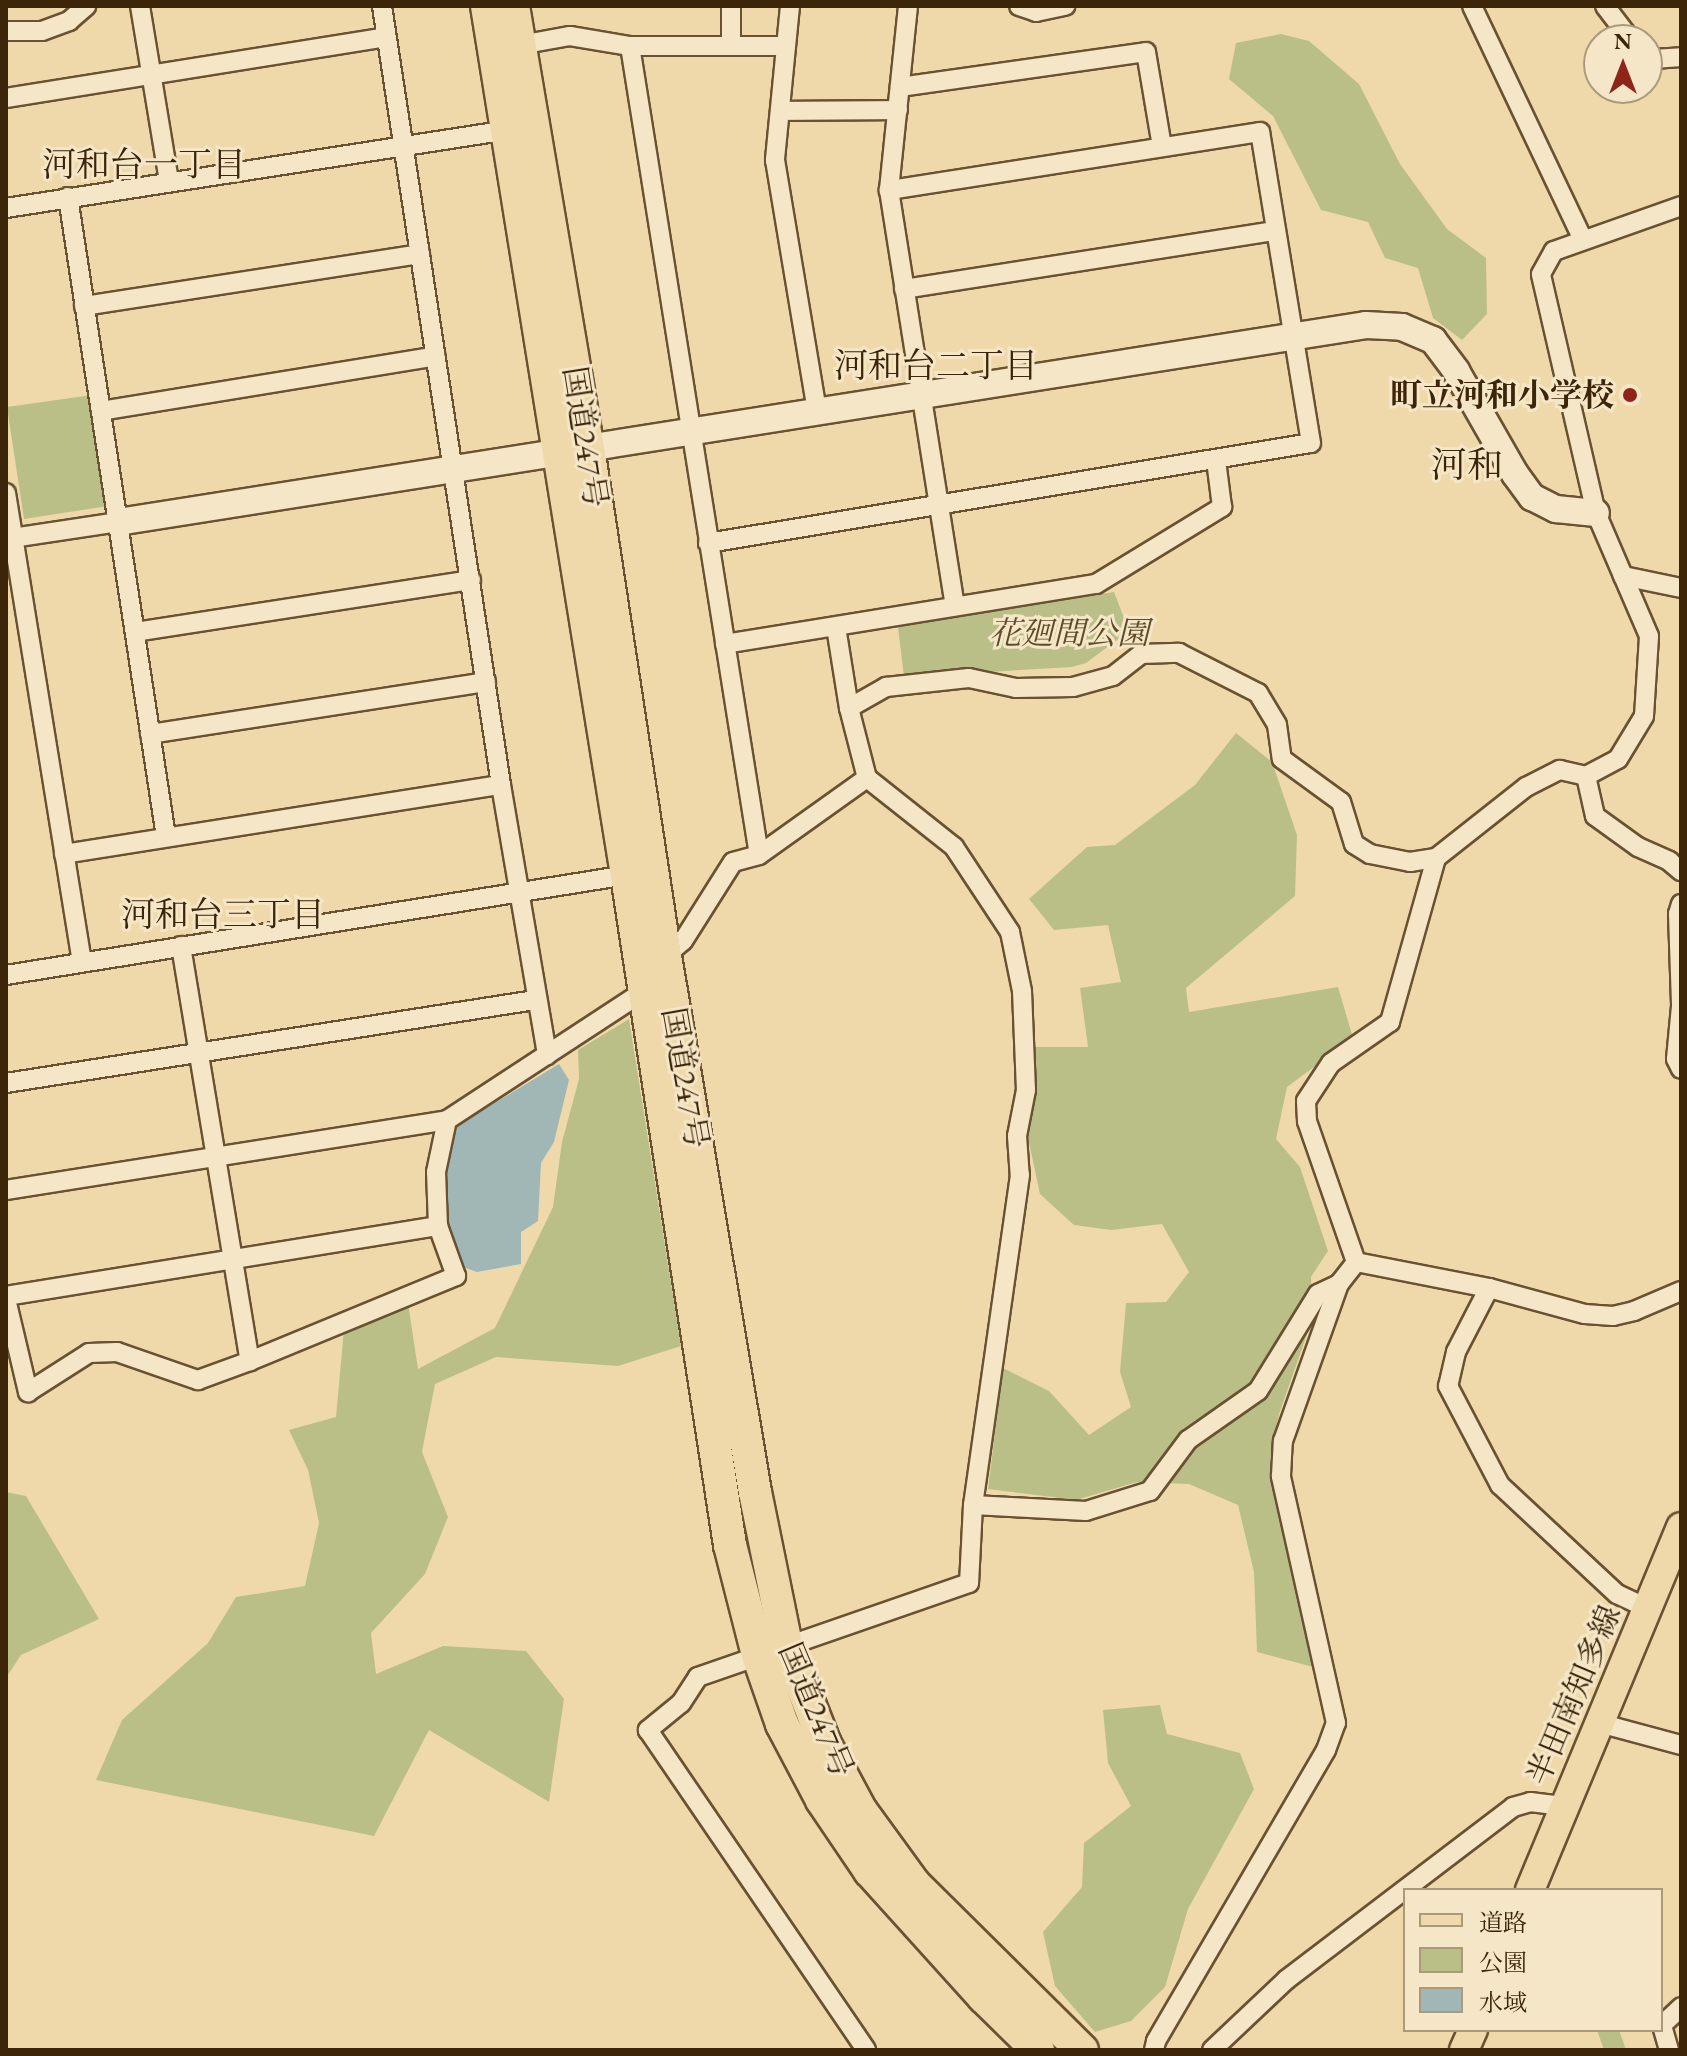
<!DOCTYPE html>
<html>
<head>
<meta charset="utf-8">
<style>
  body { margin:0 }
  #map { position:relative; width:1687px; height:2056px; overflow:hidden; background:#efd9aa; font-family:"EB Garamond","Noto Serif JP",serif }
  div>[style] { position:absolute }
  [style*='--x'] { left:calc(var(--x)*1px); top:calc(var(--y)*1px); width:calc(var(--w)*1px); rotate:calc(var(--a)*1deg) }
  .green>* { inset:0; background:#babf88 }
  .water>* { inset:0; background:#a0b7b5 }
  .roads { filter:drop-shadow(2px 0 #695231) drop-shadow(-2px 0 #695231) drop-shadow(0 2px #695231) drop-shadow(0 -2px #695231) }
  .street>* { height:18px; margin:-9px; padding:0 9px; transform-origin:9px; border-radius:9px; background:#f5e6c8 }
  .secondary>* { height:26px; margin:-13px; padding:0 13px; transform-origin:13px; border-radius:13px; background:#f5e6c8 }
  .primary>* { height:28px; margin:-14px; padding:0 14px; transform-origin:14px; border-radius:14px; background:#efd9aa }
  .highway>* { height:32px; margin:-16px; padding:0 16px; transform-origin:16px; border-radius:16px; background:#efd9aa }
  .dots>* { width:22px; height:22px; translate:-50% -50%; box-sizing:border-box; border:4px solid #f5e6c8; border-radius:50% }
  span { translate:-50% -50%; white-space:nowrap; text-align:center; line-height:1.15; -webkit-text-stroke:6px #f5e6c8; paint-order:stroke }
  .poi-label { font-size:32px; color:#3c2509; font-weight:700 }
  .right { translate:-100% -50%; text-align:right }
  .street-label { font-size:32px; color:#3c2509 }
  .park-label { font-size:32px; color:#5c4c29; font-style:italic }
  .neighbourhood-label { font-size:34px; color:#3c2509 }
  .quarter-label { font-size:36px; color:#3c2509 }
  .frame { position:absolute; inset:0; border:8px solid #3c2509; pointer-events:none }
  .legend { position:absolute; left:1403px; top:1888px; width:260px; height:144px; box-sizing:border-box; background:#f5e6c8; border:2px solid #ab997c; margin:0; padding:10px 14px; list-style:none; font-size:24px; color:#3c2509 }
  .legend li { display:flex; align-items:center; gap:16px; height:40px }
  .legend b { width:40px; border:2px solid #ab997c }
  .north { position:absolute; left:1583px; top:24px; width:80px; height:80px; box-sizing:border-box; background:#f5e6c8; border:2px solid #ab997c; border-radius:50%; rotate:0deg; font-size:22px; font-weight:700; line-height:32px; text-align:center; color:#3c2509 }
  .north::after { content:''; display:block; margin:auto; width:28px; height:36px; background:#8f2418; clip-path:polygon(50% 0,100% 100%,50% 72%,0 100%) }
</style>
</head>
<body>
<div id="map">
  <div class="green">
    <i style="clip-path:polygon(1281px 34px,1309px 41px,1359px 84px,1400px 164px,1447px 229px,1486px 258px,1487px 314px,1462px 340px,1433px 318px,1418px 268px,1385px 258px,1368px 222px,1321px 210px,1273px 116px,1229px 79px,1236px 43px)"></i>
    <i style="clip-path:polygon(92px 395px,108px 506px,24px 519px,7px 407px)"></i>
    <i style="clip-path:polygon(1114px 592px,1129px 631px,1086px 663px,1072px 667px,904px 677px,898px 627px)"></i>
    <i style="clip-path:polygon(1236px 733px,1272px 762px,1297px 835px,1295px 896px,1186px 988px,1189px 1012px,1338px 987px,1353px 1038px,1287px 1087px,1276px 1139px,1300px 1167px,1328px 1251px,1311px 1277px,1312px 1320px,1279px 1414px,1270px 1459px,1275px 1493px,1317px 1668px,1257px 1652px,1254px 1572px,1238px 1505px,1189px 1484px,1137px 1482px,1076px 1500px,988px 1489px,1003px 1368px,1049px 1391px,1089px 1435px,1131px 1407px,1120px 1372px,1126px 1303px,1166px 1302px,1189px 1272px,1162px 1224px,1111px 1230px,1074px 1225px,1040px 1194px,1028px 1138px,1033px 1047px,1088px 1047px,1080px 988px,1121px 982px,1108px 925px,1054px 930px,1029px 899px,1087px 847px,1115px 845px,1195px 785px)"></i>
    <i style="clip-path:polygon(629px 1019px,681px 1346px,618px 1366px,496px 1357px,435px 1384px,422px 1452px,448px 1517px,425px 1574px,371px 1633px,376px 1674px,443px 1646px,526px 1651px,564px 1699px,549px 1802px,429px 1730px,374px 1836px,96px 1780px,122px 1720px,208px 1643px,236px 1597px,305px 1586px,319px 1523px,308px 1470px,289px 1430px,336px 1417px,344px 1329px,408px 1303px,418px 1369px,495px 1328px,553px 1207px,562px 1142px,579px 1079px,578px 1050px)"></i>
    <i style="clip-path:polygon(6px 1492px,26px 1496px,99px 1619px,21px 1655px,6px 1678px)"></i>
    <i style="clip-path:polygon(1160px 1705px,1167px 1734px,1240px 1753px,1254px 1789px,1188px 1909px,1165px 1987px,1131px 2021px,1095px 2032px,1055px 1986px,1043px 1932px,1082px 1887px,1084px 1843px,1131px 1806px,1108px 1763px,1103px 1710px)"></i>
    <i style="clip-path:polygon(1597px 2030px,1619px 2030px,1626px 2050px,1604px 2050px)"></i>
  </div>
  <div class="water">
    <i style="clip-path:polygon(559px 1064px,569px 1080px,554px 1142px,541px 1163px,538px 1221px,521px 1232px,521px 1264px,477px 1272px,463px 1267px,447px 1219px,447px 1169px,457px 1126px)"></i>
  </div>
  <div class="roads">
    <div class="street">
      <i style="--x:140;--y:6;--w:178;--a:80.6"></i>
      <i style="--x:382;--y:6;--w:788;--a:81.31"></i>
      <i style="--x:501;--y:785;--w:274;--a:80.3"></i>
      <i style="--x:790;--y:6;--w:155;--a:95.6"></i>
      <i style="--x:775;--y:160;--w:255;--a:80.5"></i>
      <i style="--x:908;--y:6;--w:185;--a:95.9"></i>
      <i style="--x:889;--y:190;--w:420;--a:81"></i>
      <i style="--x:1019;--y:6;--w:18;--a:19"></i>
      <i style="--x:1036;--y:12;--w:30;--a:-12"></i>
      <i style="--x:1472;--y:6;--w:257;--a:64.6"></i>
      <i style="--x:1605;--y:6;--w:43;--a:52.6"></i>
      <i style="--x:6;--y:31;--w:36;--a:0"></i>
      <i style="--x:42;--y:31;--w:29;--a:-20"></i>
      <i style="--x:69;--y:21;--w:23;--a:-41"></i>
      <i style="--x:520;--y:45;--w:51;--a:-10.2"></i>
      <i style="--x:570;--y:36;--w:61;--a:9.5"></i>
      <i style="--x:630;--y:46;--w:156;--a:0"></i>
      <i style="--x:630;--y:46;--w:819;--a:80.94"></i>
      <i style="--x:731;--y:46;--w:40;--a:-90"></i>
      <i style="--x:1647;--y:55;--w:8;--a:30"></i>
      <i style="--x:1654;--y:59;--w:27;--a:-4"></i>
      <i style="--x:900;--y:87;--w:248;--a:-8.1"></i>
      <i style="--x:1146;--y:52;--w:96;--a:80.4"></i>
      <i style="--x:6;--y:98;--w:385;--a:-9.1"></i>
      <i style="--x:780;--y:111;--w:118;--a:-0.5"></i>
      <i style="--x:68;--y:197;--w:647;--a:81.29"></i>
      <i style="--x:6;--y:208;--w:508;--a:-8.83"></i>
      <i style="--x:904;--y:289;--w:376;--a:-8.9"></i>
      <i style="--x:84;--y:306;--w:340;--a:-8.8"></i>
      <i style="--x:101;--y:411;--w:339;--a:-9.3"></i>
      <i style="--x:6;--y:493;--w:475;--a:80.8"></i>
      <i style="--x:6;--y:539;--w:113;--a:-8.6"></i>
      <i style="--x:708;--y:543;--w:611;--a:-9.42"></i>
      <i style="--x:1311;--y:443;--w:315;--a:-99.3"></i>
      <i style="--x:1260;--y:132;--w:376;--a:171.1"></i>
      <i style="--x:1623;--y:576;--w:59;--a:11.7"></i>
      <i style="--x:836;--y:627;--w:82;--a:80.9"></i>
      <i style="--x:849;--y:708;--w:72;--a:75.6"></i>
      <i style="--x:867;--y:778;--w:111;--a:38.4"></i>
      <i style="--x:954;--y:847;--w:102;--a:56.6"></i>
      <i style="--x:1010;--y:932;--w:60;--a:78.5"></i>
      <i style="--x:1022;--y:991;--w:99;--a:87.7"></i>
      <i style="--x:1026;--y:1090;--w:47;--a:101.1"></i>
      <i style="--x:1017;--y:1136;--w:39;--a:86"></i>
      <i style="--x:1020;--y:1175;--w:333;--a:98.1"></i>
      <i style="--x:973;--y:1505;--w:78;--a:92.9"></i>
      <i style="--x:969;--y:1583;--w:287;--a:160.9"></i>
      <i style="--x:698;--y:1677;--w:31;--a:123"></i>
      <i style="--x:681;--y:1703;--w:43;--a:140.7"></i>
      <i style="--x:648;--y:1730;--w:387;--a:55.7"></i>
      <i style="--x:135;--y:632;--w:340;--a:-8.8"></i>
      <i style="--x:725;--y:644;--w:376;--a:-9.2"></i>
      <i style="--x:1096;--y:584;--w:148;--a:-31.4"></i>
      <i style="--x:1222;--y:507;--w:47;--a:-97.3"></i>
      <i style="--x:849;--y:708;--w:43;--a:-29.6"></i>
      <i style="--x:886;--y:687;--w:83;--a:-6.2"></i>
      <i style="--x:969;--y:678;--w:48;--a:12"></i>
      <i style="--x:1016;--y:688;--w:57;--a:-1"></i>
      <i style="--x:1073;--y:687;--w:41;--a:-15.4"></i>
      <i style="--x:1113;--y:676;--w:36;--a:-38"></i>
      <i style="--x:1141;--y:654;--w:38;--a:-2"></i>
      <i style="--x:1179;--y:653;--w:89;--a:26.9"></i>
      <i style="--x:1258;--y:693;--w:37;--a:59"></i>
      <i style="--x:1277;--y:725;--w:34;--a:82"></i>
      <i style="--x:1282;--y:759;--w:73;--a:36.1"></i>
      <i style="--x:1341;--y:802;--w:44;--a:72.8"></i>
      <i style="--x:1354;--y:844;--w:19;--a:32"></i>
      <i style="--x:1370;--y:854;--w:41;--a:11.3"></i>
      <i style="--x:1410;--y:862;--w:26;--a:-9"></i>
      <i style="--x:1436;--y:858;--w:115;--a:-38.3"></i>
      <i style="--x:1526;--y:787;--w:38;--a:-27"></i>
      <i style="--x:1560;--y:770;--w:27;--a:13"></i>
      <i style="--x:1586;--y:776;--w:36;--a:-28"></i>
      <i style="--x:1618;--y:759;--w:50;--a:-58.8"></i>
      <i style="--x:1644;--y:716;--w:80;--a:-86.4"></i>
      <i style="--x:1649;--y:636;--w:134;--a:-113.3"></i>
      <i style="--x:1596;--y:513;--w:245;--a:-103"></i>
      <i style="--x:1541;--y:274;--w:26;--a:-61"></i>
      <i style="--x:1554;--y:251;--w:135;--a:-19.5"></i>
      <i style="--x:150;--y:734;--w:340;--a:-8.8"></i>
      <i style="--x:1586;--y:776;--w:41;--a:77.3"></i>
      <i style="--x:1595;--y:816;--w:53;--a:35.8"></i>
      <i style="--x:1638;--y:847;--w:34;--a:24"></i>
      <i style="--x:1669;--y:861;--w:16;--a:40"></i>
      <i style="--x:64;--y:854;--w:442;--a:-9"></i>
      <i style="--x:1681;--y:904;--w:10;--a:107"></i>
      <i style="--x:1678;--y:914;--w:92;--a:88.1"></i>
      <i style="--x:1681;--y:1006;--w:53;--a:95.4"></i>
      <i style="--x:1676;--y:1059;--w:11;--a:63"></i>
      <i style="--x:181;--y:946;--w:421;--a:80.6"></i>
      <i style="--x:665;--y:956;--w:23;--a:-40"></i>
      <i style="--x:683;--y:941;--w:93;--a:-57.7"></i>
      <i style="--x:733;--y:862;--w:27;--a:-15"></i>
      <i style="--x:759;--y:855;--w:133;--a:-35.5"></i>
      <i style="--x:6;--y:975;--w:629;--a:-9.15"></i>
      <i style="--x:6;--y:1083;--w:535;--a:-8.92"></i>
      <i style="--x:6;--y:1190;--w:447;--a:-9"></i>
      <i style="--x:447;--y:1120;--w:235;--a:-33.2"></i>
      <i style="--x:1356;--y:1262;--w:149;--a:-109.2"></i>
      <i style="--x:1307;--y:1121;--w:20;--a:-93"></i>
      <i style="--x:1306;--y:1101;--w:45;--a:-56.7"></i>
      <i style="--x:1331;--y:1063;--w:72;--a:-34.8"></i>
      <i style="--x:1390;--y:1022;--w:170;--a:-74.3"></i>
      <i style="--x:1356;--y:1262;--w:136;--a:11.1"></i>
      <i style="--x:1489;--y:1288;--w:99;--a:15.2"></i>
      <i style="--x:1585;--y:1314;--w:28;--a:4"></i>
      <i style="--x:1613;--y:1316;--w:22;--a:-13"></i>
      <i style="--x:1634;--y:1311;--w:51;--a:-23.1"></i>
      <i style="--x:1489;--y:1288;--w:72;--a:117.3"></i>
      <i style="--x:1456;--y:1352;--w:35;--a:103"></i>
      <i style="--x:1448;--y:1386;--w:112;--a:62.3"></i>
      <i style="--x:1500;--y:1485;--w:160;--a:43"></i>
      <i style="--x:1617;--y:1594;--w:35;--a:25"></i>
      <i style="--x:6;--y:1296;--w:438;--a:-9.2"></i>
      <i style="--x:6;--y:1299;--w:96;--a:76.7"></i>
      <i style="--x:28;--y:1392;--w:72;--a:-32.6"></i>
      <i style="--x:89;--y:1353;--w:28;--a:-2"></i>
      <i style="--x:117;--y:1352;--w:86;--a:19.1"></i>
      <i style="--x:198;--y:1380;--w:55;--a:-20.1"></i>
      <i style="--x:250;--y:1361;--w:223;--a:-22.4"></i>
      <i style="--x:456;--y:1276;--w:53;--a:-109.8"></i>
      <i style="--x:438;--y:1226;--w:54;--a:-92.1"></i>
      <i style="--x:436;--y:1172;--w:53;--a:-78.1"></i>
      <i style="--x:973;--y:1505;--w:113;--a:3"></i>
      <i style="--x:1086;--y:1511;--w:67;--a:-17.4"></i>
      <i style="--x:1150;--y:1491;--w:64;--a:-53.3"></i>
      <i style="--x:1188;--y:1440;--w:85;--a:-35"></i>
      <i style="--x:1258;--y:1391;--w:114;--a:-58.3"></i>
      <i style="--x:1318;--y:1294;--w:23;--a:-25"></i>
      <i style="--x:1599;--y:1723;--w:85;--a:15"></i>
      <i style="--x:1154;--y:2050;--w:9;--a:-77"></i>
      <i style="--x:1156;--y:2041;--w:337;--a:-59.7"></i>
      <i style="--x:1326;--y:1750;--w:29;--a:-70"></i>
      <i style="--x:1336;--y:1723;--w:253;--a:-102.6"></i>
      <i style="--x:1281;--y:1476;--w:35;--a:-87"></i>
      <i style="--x:1283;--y:1441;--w:167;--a:-70.4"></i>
      <i style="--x:1339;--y:1284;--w:28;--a:-52"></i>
      <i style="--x:1212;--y:2050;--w:102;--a:-43.4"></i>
      <i style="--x:1286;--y:1980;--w:285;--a:-37.3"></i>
      <i style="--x:1513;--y:1807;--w:18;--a:-16"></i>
      <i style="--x:1530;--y:1802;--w:33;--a:7"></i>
      <i style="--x:1669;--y:2050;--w:26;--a:-106"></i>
      <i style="--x:1662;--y:2025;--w:26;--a:-43"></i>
    </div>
    <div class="secondary">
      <i style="--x:118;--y:522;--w:1263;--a:-8.97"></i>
      <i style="--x:1366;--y:325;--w:36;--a:3"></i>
      <i style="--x:1402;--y:327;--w:34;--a:23"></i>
      <i style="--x:1433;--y:340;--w:39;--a:53"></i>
      <i style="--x:1456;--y:371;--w:119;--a:60.2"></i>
      <i style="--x:1515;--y:474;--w:29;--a:54"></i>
      <i style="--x:1532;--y:497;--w:27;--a:27"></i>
      <i style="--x:1556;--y:509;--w:40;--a:5.7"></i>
    </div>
    <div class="primary">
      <i style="--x:1530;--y:1890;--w:393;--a:-67.4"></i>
      <i style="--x:1464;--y:2050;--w:22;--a:-66"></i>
    </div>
    <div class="highway">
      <i style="--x:487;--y:6;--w:880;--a:80.85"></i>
      <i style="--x:627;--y:875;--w:678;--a:81.26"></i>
      <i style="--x:730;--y:1545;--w:114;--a:75.7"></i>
      <i style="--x:758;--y:1655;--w:73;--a:70.8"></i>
      <i style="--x:782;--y:1724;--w:86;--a:62.2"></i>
      <i style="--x:822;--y:1800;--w:86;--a:55.9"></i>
      <i style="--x:870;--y:1871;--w:170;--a:47.9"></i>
      <i style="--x:984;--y:1997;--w:76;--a:44.5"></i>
      <i style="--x:513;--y:6;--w:448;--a:80.4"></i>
      <i style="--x:588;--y:448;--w:514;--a:81.38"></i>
      <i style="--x:665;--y:956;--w:544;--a:80.47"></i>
      <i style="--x:755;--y:1492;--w:156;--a:78.5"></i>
      <i style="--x:786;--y:1645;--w:106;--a:68.5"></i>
      <i style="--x:825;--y:1744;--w:76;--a:61.8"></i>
      <i style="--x:861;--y:1811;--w:92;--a:53.9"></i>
      <i style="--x:915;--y:1885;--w:235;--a:44.7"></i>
    </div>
  </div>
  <div class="dots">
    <i style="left:1630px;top:395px;background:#8f2418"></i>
  </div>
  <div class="poi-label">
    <span class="right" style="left:1614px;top:395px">町立河和小学校</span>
  </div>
  <div class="street-label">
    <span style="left:585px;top:437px;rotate:81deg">国道247号</span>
    <span style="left:685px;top:1078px;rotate:80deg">国道247号</span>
    <span style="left:1574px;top:1695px;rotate:-67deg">半田南知多線</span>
    <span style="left:816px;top:1710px;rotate:67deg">国道247号</span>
  </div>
  <div class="park-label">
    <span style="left:1069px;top:633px">花廻間公園</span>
  </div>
  <div class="neighbourhood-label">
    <span style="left:144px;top:165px">河和台一丁目</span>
    <span style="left:936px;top:366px">河和台二丁目</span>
    <span style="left:223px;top:915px">河和台三丁目</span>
  </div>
  <div class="quarter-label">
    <span style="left:1467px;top:465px">河和</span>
  </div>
  <div class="frame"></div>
  <ul class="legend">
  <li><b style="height:10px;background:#efd9aa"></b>道路</li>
  <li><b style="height:22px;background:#babf88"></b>公園</li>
  <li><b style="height:22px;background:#a0b7b5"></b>水域</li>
  </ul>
  <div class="north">N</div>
</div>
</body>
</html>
